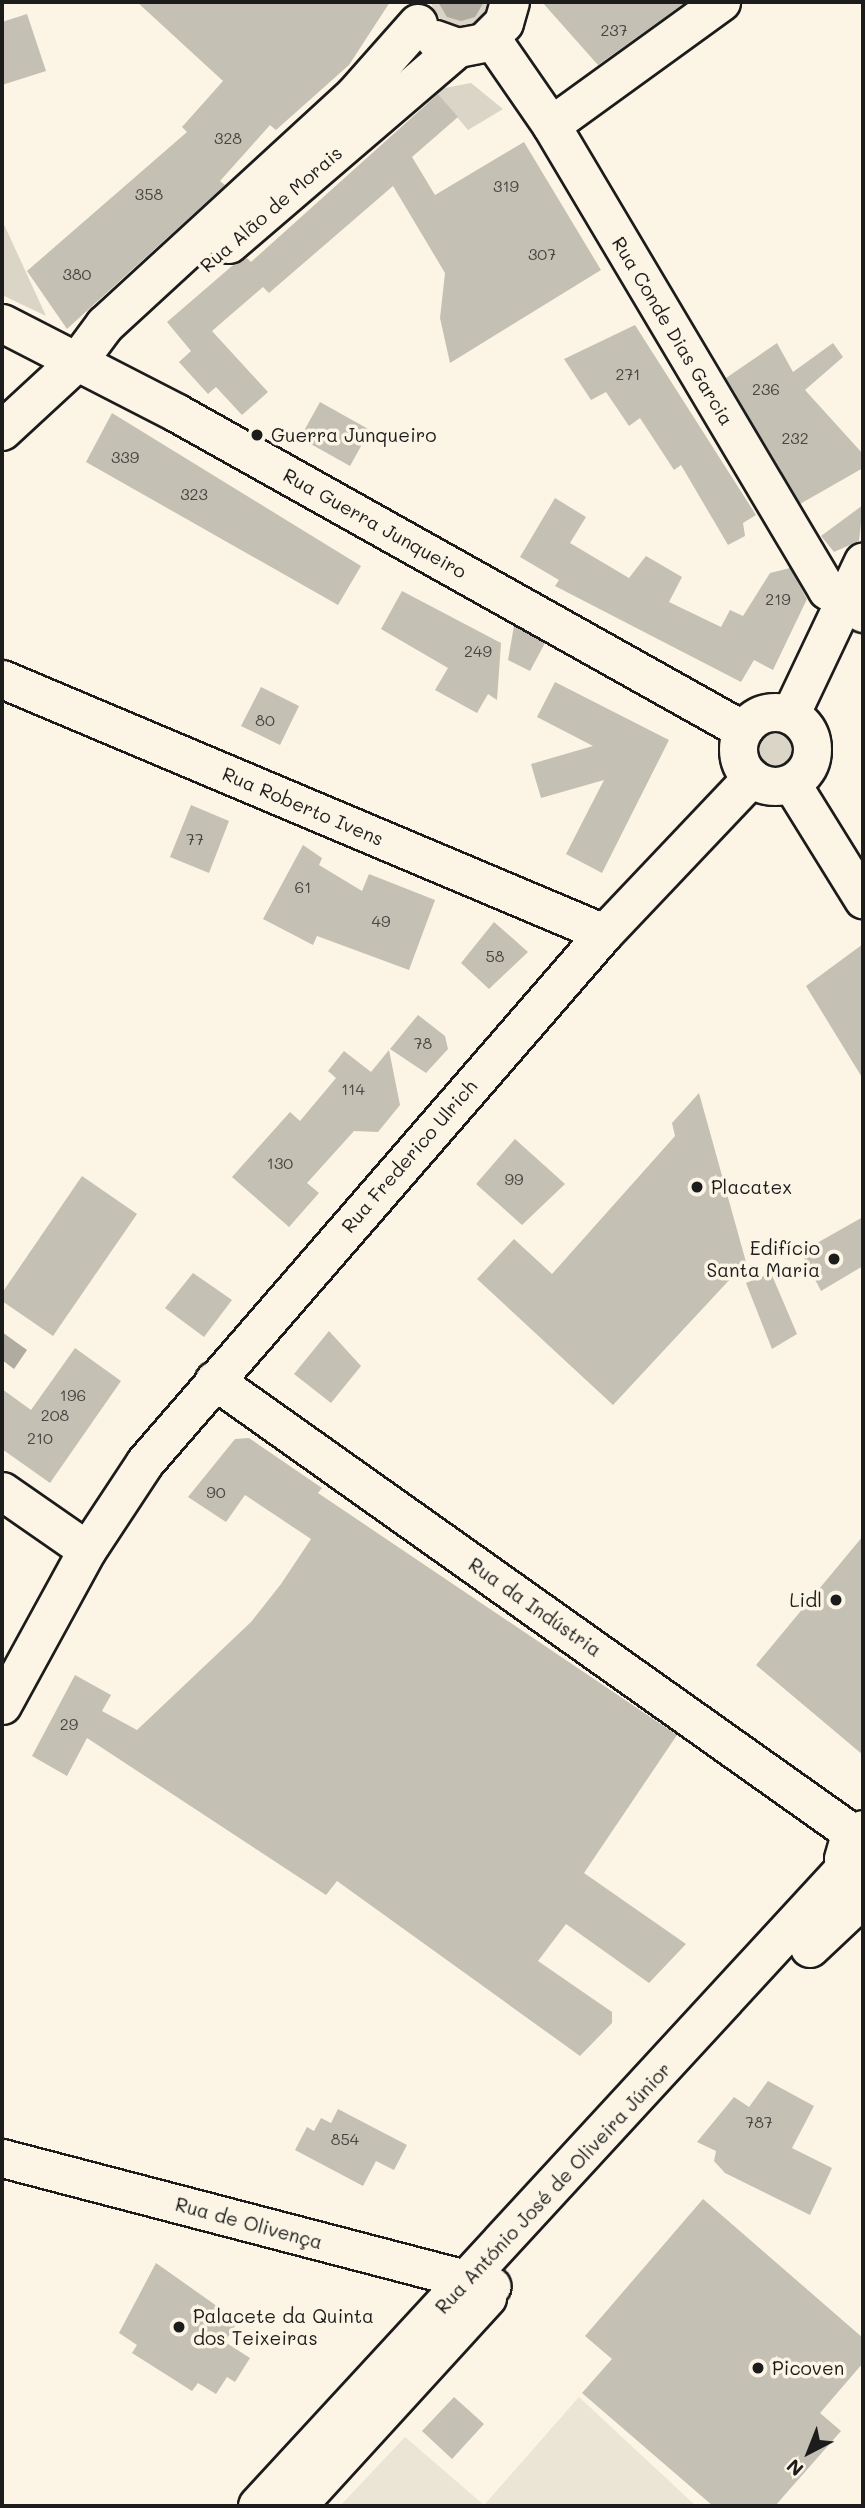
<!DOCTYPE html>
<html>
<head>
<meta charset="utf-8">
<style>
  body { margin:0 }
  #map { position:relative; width:865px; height:2508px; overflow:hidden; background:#fcf5e5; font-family:Mali,sans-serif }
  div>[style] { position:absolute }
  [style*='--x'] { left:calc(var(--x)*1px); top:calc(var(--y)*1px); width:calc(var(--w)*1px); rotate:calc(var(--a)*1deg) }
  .built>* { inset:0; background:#ebe5d6 }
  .green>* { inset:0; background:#dbd5c8 }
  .round { border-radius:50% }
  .water>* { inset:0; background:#b0aba1 }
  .building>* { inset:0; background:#c4c0b3 }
  .roads { filter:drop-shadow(2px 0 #1c1c1c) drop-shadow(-2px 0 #1c1c1c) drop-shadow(0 2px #1c1c1c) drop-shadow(0 -2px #1c1c1c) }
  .minor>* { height:37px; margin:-18.5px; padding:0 18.5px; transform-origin:18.5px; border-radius:18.5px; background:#fcf5e5 }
  .minor>.ring { margin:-18.5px; padding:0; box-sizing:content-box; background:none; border:37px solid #fcf5e5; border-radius:50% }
  .tertiary>* { height:38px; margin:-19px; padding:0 19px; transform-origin:19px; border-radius:19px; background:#fcf5e5 }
  .primary>* { height:38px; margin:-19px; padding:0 19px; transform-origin:19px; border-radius:19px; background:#fcf5e5 }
  .dots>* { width:19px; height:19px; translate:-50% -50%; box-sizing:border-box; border:4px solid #fcf5e5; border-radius:50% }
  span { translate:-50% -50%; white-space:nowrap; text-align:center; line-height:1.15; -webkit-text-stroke:7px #fcf5e5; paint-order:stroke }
  .number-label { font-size:16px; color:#464542 }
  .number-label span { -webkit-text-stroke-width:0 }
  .street-label { font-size:19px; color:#1c1c1c }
  .poi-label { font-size:19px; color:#1c1c1c }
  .left { translate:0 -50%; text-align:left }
  .right { translate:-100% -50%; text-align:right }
  .frame { position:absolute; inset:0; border:4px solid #1c1c1c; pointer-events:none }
  .north { position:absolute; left:774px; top:2417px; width:70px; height:70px; -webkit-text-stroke:5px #fcf5e5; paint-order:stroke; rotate:222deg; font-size:19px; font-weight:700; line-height:28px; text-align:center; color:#1c1c1c }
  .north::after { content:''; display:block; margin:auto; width:24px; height:32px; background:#1c1c1c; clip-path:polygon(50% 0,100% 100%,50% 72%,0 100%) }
</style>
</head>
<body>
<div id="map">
  <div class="built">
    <i style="clip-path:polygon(579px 2397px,696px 2506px,340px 2506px,405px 2437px,484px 2505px)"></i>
  </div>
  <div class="green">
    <i style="clip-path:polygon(430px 2px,490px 2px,481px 19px,462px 28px,442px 22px)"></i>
    <i style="clip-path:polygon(471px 83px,503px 109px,468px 130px,434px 90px)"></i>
    <i style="clip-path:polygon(2px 220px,46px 316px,2px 295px)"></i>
    <i class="round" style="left:755px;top:731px;width:38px;height:38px"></i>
  </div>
  <div class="water">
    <i style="clip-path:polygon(438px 2px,484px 2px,475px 17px,461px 21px,447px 17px)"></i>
    <i style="clip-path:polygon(2px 1332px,27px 1350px,14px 1369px,2px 1360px)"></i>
  </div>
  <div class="building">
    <i style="clip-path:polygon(137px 2px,390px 2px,349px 65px,276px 130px,270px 125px,220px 181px,225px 185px,67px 329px,27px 271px,187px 132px,182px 127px,223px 81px)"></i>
    <i style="clip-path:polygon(542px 2px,686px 2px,598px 65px)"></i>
    <i style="clip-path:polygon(27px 14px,46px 71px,2px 85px,2px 22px)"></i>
    <i style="clip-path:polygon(438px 94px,458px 117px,412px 157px,435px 195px,524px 142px,601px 270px,450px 363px,440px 318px,445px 273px,393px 186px,269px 293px,263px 287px,212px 331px,268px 392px,242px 415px,216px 387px,208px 394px,179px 362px,191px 351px,167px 322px,232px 266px,247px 258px,251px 262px)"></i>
    <i style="clip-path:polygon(635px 325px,756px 515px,743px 523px,745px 536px,728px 545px,681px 465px,674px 470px,640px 418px,629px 426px,606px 392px,591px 400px,564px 359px)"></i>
    <i style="clip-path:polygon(777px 343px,793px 372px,833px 343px,843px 357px,805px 390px,863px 454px,863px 468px,800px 504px,726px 378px)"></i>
    <i style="clip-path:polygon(320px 402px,370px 430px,350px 466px,300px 438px)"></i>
    <i style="clip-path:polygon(112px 413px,361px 566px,338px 605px,86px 462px)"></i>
    <i style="clip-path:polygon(555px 498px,586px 517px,570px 543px,629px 578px,646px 556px,682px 577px,669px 602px,721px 627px,730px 610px,743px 616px,770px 573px,790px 568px,807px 599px,773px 670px,754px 660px,741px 682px,555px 586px,559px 580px,520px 557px)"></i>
    <i style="clip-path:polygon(863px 505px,859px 541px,834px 552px,821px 536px)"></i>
    <i style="clip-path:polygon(402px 591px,501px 643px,497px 700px,488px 694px,477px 713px,435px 690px,448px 668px,381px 629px)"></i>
    <i style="clip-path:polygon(514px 626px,545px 643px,530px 671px,508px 660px)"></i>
    <i style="clip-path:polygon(555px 682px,669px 740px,602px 873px,566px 854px,604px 780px,541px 798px,531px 764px,593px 746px,537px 717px)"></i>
    <i style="clip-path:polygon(261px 687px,299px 706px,280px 745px,241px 726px)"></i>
    <i style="clip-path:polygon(191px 805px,229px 821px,209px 873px,170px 857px)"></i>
    <i style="clip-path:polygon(303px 845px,322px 858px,319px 865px,362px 891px,369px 874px,435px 900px,409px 970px,317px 936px,313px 945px,263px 919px)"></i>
    <i style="clip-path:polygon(494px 922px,528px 952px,489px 989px,461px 963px)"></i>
    <i style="clip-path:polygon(863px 944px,863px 1079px,806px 986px)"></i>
    <i style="clip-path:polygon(418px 1015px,445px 1036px,448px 1049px,426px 1073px,390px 1049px)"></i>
    <i style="clip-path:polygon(389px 1050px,400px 1105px,378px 1132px,354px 1131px,307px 1183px,319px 1193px,289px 1227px,232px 1177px,290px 1112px,300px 1121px,336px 1078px,328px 1071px,344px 1051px,371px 1072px)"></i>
    <i style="clip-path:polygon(699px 1093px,746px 1262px,613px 1405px,477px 1279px,514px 1239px,552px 1274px,675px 1136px,672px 1123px)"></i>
    <i style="clip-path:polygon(515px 1139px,565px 1184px,522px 1225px,476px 1184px)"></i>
    <i style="clip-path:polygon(82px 1176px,137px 1214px,53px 1336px,2px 1301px,2px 1293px)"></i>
    <i style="clip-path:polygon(863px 1217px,863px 1266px,821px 1291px,801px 1252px)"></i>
    <i style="clip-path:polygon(193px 1273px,232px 1300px,204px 1337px,165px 1308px)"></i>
    <i style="clip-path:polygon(771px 1273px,797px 1334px,772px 1349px,746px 1283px)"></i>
    <i style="clip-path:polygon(329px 1331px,361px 1366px,331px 1403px,294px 1374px)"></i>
    <i style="clip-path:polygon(75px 1348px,121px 1381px,50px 1483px,2px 1449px,2px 1389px,31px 1410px)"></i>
    <i style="clip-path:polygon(249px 1438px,322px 1488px,318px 1493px,677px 1735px,584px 1873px,686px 1944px,649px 1983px,566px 1924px,538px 1961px,612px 2012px,612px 2023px,580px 2056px,337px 1881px,326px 1895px,87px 1738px,67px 1776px,32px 1756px,75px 1675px,111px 1695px,102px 1711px,137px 1730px,251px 1622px,281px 1584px,311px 1539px,245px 1495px,226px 1522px,188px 1497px,235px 1439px)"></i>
    <i style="clip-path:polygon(863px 1536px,863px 1755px,756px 1665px)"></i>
    <i style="clip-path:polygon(768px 2081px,814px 2106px,792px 2148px,832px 2168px,810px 2215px,725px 2173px,714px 2161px,716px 2151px,697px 2142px,734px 2097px,749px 2107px)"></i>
    <i style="clip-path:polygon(338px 2109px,407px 2145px,394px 2170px,376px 2161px,363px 2186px,295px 2150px,307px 2127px,314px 2131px,321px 2118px,331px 2123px)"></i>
    <i style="clip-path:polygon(703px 2199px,863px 2338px,863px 2363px,820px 2413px,841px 2431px,775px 2506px,713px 2506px,582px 2393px,612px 2359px,585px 2336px)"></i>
    <i style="clip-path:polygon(156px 2263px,238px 2321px,225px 2342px,250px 2358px,235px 2382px,227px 2377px,216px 2394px,198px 2383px,192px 2391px,132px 2353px,137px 2345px,119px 2333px)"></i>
    <i style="clip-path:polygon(454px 2397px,484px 2424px,452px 2459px,422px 2431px)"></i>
  </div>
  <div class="roads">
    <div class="minor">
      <i style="--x:491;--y:38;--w:106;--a:55.4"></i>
      <i style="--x:551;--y:125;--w:541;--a:59.31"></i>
      <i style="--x:827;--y:590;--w:43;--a:32.6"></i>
      <i style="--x:551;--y:125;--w:210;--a:-35.9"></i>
      <i style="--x:2;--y:323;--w:197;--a:27.2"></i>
      <i style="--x:177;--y:413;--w:649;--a:29.25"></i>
      <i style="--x:2;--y:679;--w:653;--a:22.88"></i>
      <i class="ring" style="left:738px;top:712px;width:37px;height:37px"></i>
      <i style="--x:790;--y:715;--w:170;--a:-64.6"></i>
      <i style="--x:791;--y:783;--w:137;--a:58.2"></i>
      <i style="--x:214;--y:1380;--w:786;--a:35.37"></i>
      <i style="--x:2;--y:1491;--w:103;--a:34.8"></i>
      <i style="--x:2;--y:1705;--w:177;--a:-61.3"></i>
      <i style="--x:87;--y:1550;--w:105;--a:-56.6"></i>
      <i style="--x:145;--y:1462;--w:700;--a:-49.05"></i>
      <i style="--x:604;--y:933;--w:214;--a:-46.5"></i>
      <i style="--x:2;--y:2158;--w:506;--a:14.64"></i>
    </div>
    <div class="tertiary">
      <i style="--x:436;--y:40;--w:23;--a:20"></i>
      <i style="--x:458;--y:48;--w:26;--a:-11"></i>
      <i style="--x:484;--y:43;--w:28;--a:-45"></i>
      <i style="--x:504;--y:23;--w:22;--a:-74"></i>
      <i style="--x:229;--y:244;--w:301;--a:-40.6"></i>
      <i style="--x:2;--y:431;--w:105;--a:-42.7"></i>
      <i style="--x:79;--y:360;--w:44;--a:-53.4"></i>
      <i style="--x:105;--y:325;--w:340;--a:-42.6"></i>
      <i style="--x:355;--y:95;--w:95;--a:-48.4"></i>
    </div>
    <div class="primary">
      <i style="--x:862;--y:1886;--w:32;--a:-124"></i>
      <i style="--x:844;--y:1859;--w:18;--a:-74"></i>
      <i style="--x:849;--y:1842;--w:18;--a:-41"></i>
      <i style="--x:810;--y:1948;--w:73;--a:-43.3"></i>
      <i style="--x:258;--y:2506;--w:868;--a:-47.34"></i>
      <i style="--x:297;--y:2506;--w:282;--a:-47.6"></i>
    </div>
  </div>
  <div class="dots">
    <i style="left:257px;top:435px;background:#1c1c1c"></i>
    <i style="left:697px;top:1187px;background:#1c1c1c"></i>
    <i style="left:834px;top:1259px;background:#1c1c1c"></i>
    <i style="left:836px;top:1600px;background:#1c1c1c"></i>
    <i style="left:179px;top:2327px;background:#1c1c1c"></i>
    <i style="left:758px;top:2368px;background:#1c1c1c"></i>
  </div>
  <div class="number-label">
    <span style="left:614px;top:30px">237</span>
    <span style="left:228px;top:138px">328</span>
    <span style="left:506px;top:186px">319</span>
    <span style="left:149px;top:194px">358</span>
    <span style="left:542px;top:254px">307</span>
    <span style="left:77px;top:274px">380</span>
    <span style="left:628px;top:374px">271</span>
    <span style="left:766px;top:389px">236</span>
    <span style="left:795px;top:438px">232</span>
    <span style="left:125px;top:457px">339</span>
    <span style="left:194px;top:494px">323</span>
    <span style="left:778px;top:599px">219</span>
    <span style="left:478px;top:651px">249</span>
    <span style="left:265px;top:720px">80</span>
    <span style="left:195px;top:839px">77</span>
    <span style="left:303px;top:887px">61</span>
    <span style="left:381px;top:921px">49</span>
    <span style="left:495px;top:956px">58</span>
    <span style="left:423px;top:1043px">78</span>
    <span style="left:353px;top:1089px">114</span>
    <span style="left:280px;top:1163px">130</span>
    <span style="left:514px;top:1179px">99</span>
    <span style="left:73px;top:1395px">196</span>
    <span style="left:55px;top:1415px">208</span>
    <span style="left:40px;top:1438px">210</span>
    <span style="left:216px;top:1492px">90</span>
    <span style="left:69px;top:1724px">29</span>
    <span style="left:759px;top:2122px">787</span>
    <span style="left:345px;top:2139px">854</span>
  </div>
  <div class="street-label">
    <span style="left:271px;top:209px;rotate:-41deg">Rua Alão de Morais</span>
    <span style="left:673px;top:331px;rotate:59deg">Rua Conde Dias Garcia</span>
    <span style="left:375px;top:523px;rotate:29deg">Rua Guerra Junqueiro</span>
    <span style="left:303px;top:806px;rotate:23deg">Rua Roberto Ivens</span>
    <span style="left:409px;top:1156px;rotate:-49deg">Rua Frederico Ulrich</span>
    <span style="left:535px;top:1607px;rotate:35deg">Rua da Indústria</span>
    <span style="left:553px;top:2188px;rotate:-47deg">Rua António José de Oliveira Júnior</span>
    <span style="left:249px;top:2223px;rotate:15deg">Rua de Olivença</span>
  </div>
  <div class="poi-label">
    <span class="left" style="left:271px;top:435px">Guerra Junqueiro</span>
    <span class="left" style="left:711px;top:1187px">Placatex</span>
    <span class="right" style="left:820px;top:1259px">Edifício<br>Santa Maria</span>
    <span class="right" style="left:822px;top:1600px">Lidl</span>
    <span class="left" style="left:193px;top:2327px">Palacete da Quinta<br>dos Teixeiras</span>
    <span class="left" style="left:772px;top:2368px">Picoven</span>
  </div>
  <div class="frame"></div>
  <div class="north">N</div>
</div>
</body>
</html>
